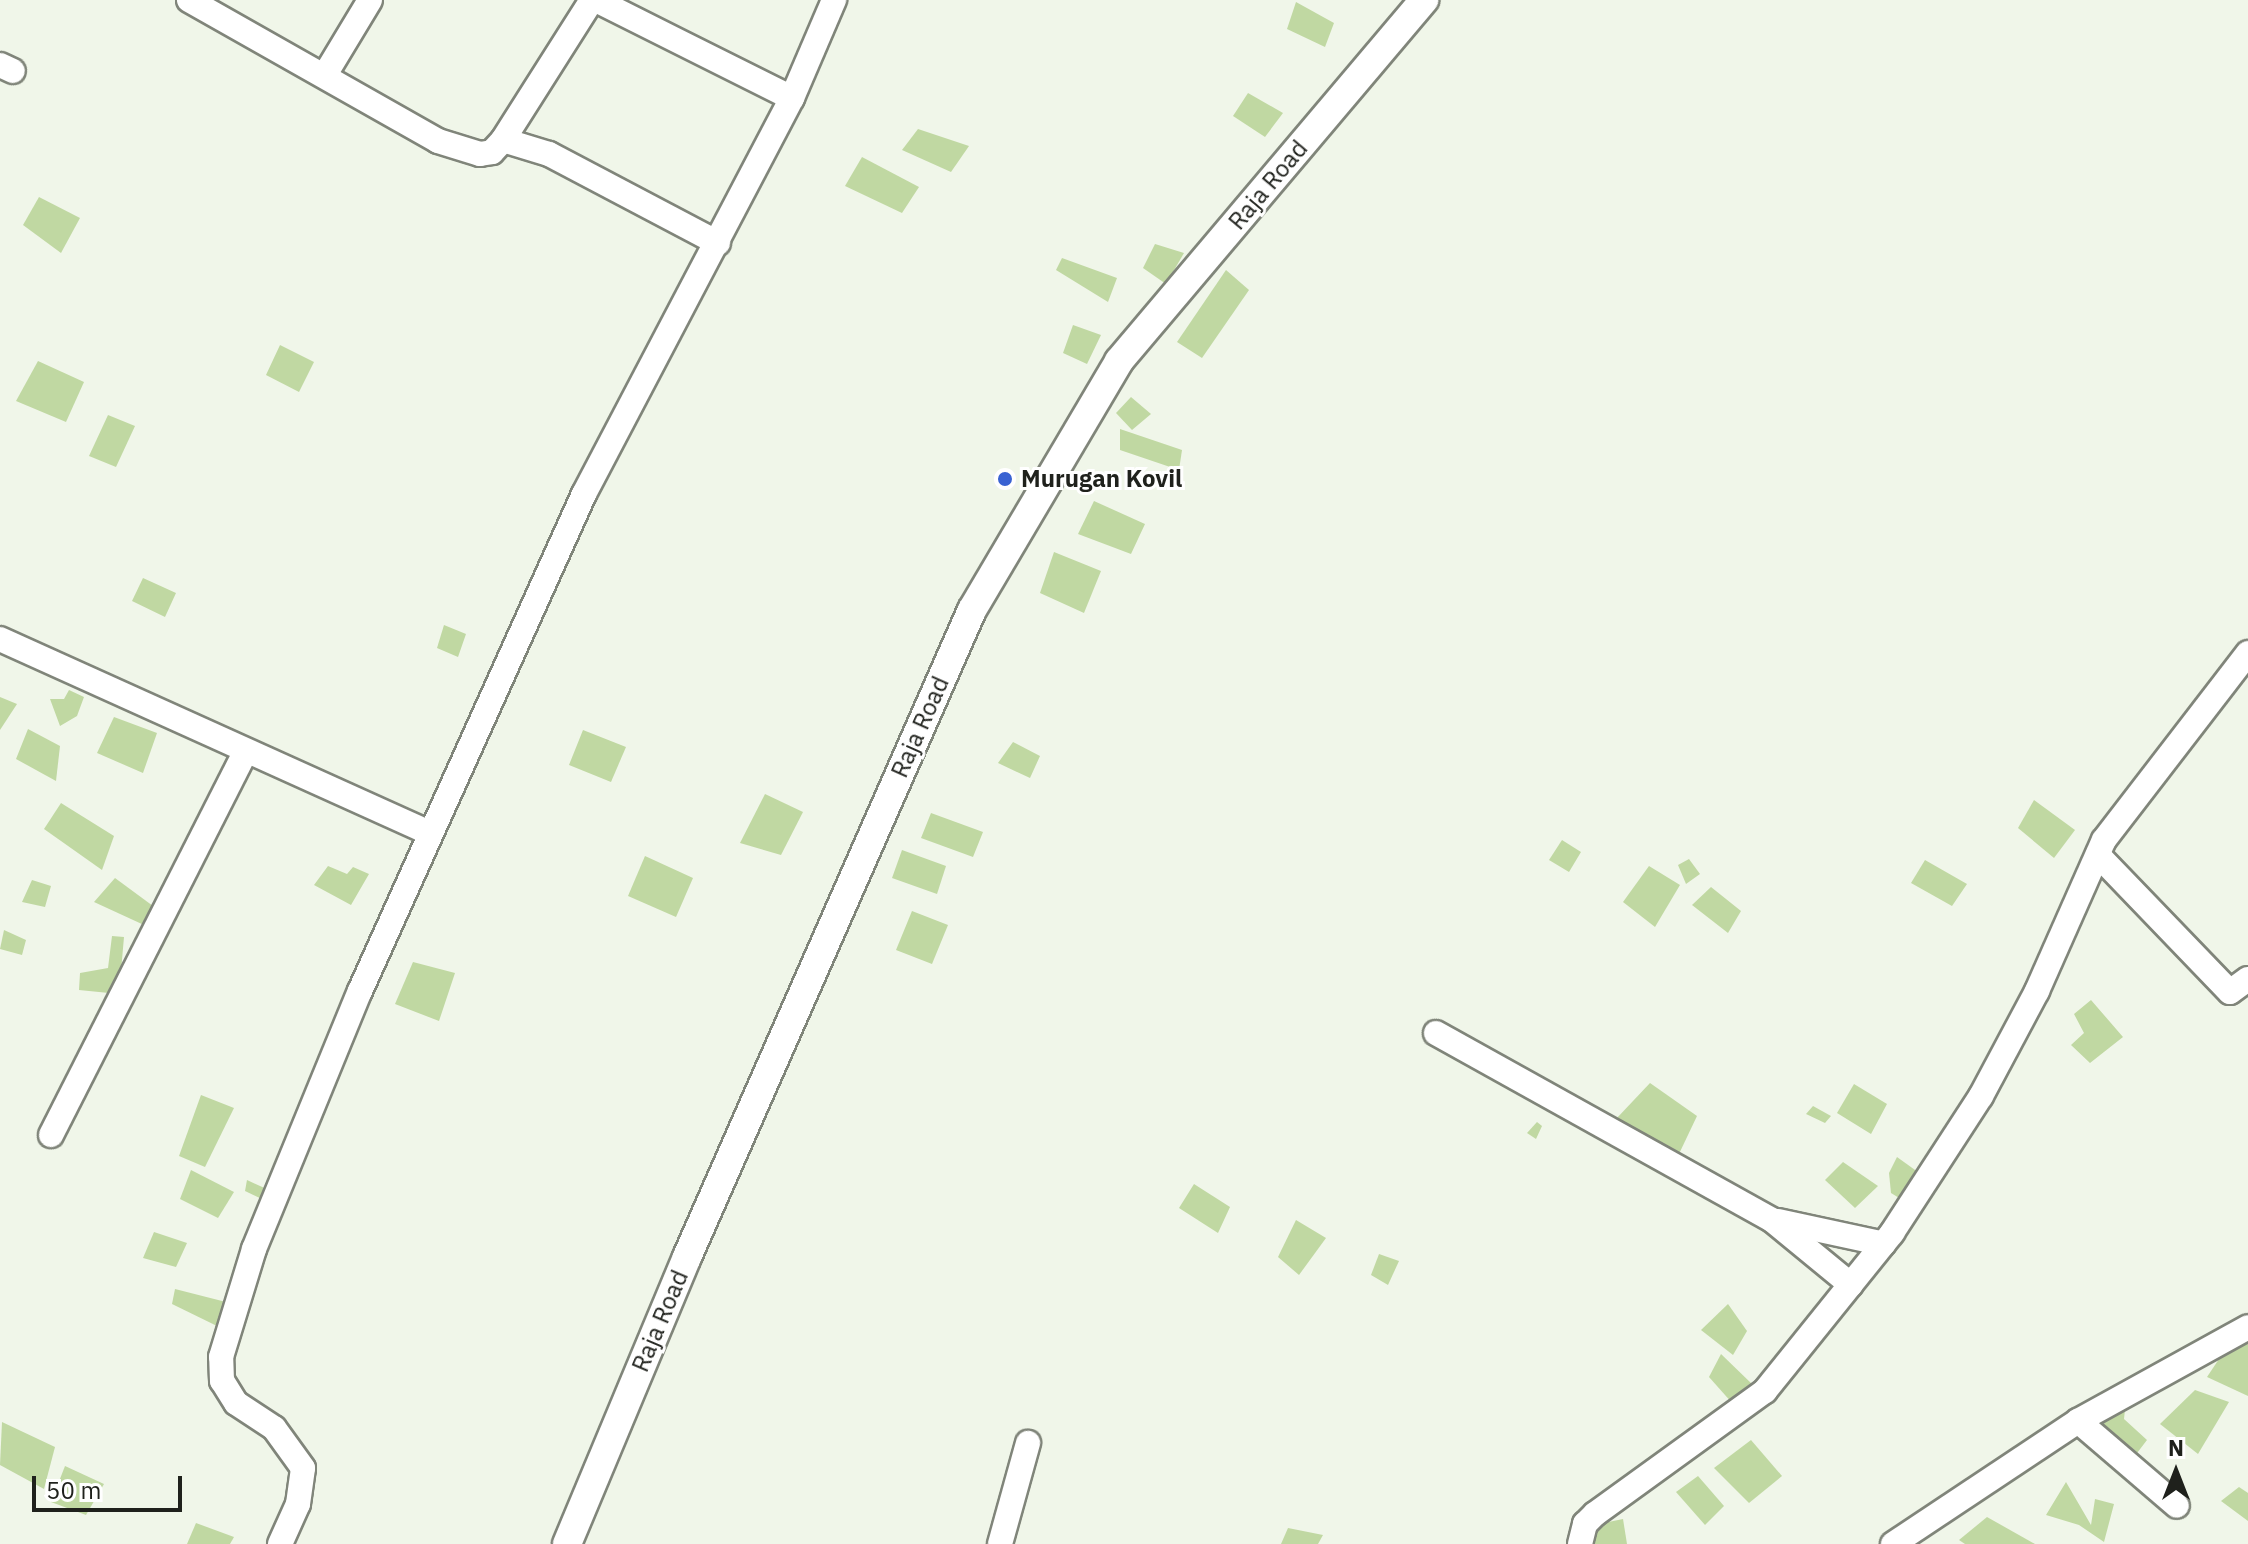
<!DOCTYPE html>
<html>
<head>
<meta charset="utf-8">
<style>
  body { margin:0 }
  #map { position:relative; width:2248px; height:1544px; overflow:hidden; background:#f0f6e9; font-family:"IBM Plex Sans",sans-serif }
  div>[style] { position:absolute }
  [style*='--x'] { left:calc(var(--x)*1px); top:calc(var(--y)*1px); width:calc(var(--w)*1px); rotate:calc(var(--a)*1deg) }
  .building>* { inset:0; background:#c0d8a2 }
  .roads { filter:drop-shadow(2px 0 #80857a) drop-shadow(-2px 0 #80857a) drop-shadow(0 2px #80857a) drop-shadow(0 -2px #80857a) }
  .minor>* { height:24px; margin:-12px; padding:0 12px; transform-origin:12px; border-radius:12px; background:#fff }
  .tertiary>* { height:28px; margin:-14px; padding:0 14px; transform-origin:14px; border-radius:14px; background:#fff }
  .dots>* { width:22px; height:22px; translate:-50% -50%; box-sizing:border-box; border:4px solid #fff; border-radius:50% }
  span { translate:-50% -50%; white-space:nowrap; text-align:center; line-height:1.15; -webkit-text-stroke:6px #fff; paint-order:stroke }
  .street-label { font-size:24px; color:#1f211c }
  .poi-label { font-size:24px; color:#1f211c; font-weight:700 }
  .left { translate:0 -50%; text-align:left }
  .north { position:absolute; left:2136px; top:1432px; width:80px; height:80px; -webkit-text-stroke:6px #fff; paint-order:stroke; rotate:0deg; font-size:22px; font-weight:700; line-height:32px; text-align:center; color:#1f211c }
  .north::after { content:''; display:block; margin:auto; width:28px; height:36px; background:#1f211c; clip-path:polygon(50% 0,100% 100%,50% 72%,0 100%) }
  .scale { position:absolute; left:32px; top:1476px; width:150px; height:36px; box-sizing:border-box; border:4px solid #1f211c; border-top:0; padding-left:10px; font-size:24px; line-height:28px; white-space:nowrap; color:#1f211c; -webkit-text-stroke:6px #fff; paint-order:stroke }
</style>
</head>
<body>
<div id="map">
  <div class="building">
    <i style="clip-path:polygon(1296px 2px,1334px 23px,1325px 47px,1287px 29px)"></i>
    <i style="clip-path:polygon(1248px 93px,1283px 113px,1265px 137px,1233px 116px)"></i>
    <i style="clip-path:polygon(918px 129px,969px 146px,951px 172px,902px 150px)"></i>
    <i style="clip-path:polygon(862px 157px,919px 187px,902px 213px,845px 186px)"></i>
    <i style="clip-path:polygon(39px 197px,80px 218px,61px 253px,23px 225px)"></i>
    <i style="clip-path:polygon(1155px 244px,1184px 253px,1166px 284px,1143px 268px)"></i>
    <i style="clip-path:polygon(1062px 258px,1117px 278px,1108px 302px,1056px 270px)"></i>
    <i style="clip-path:polygon(1226px 270px,1249px 290px,1202px 358px,1177px 342px)"></i>
    <i style="clip-path:polygon(1073px 325px,1101px 335px,1087px 364px,1063px 353px)"></i>
    <i style="clip-path:polygon(280px 345px,314px 362px,299px 392px,266px 375px)"></i>
    <i style="clip-path:polygon(38px 361px,84px 382px,66px 422px,16px 401px)"></i>
    <i style="clip-path:polygon(1131px 397px,1151px 414px,1132px 430px,1116px 413px)"></i>
    <i style="clip-path:polygon(108px 415px,135px 426px,116px 467px,89px 456px)"></i>
    <i style="clip-path:polygon(1120px 429px,1182px 450px,1179px 470px,1120px 450px)"></i>
    <i style="clip-path:polygon(1094px 501px,1145px 524px,1131px 554px,1078px 534px)"></i>
    <i style="clip-path:polygon(1054px 552px,1101px 571px,1084px 613px,1040px 593px)"></i>
    <i style="clip-path:polygon(143px 578px,176px 593px,165px 617px,132px 601px)"></i>
    <i style="clip-path:polygon(444px 625px,466px 634px,458px 657px,437px 648px)"></i>
    <i style="clip-path:polygon(69px 690px,84px 697px,77px 716px,60px 726px,50px 699px,64px 699px)"></i>
    <i style="clip-path:polygon(0 697px,17px 704px,0 730px)"></i>
    <i style="clip-path:polygon(114px 717px,157px 733px,143px 773px,97px 753px)"></i>
    <i style="clip-path:polygon(28px 729px,60px 746px,56px 781px,16px 759px)"></i>
    <i style="clip-path:polygon(583px 730px,626px 747px,611px 782px,569px 765px)"></i>
    <i style="clip-path:polygon(1013px 742px,1040px 756px,1030px 778px,998px 763px)"></i>
    <i style="clip-path:polygon(765px 794px,803px 812px,781px 855px,740px 843px)"></i>
    <i style="clip-path:polygon(2034px 800px,2075px 830px,2054px 858px,2018px 828px)"></i>
    <i style="clip-path:polygon(61px 803px,114px 836px,102px 870px,44px 829px)"></i>
    <i style="clip-path:polygon(931px 813px,983px 832px,973px 857px,921px 838px)"></i>
    <i style="clip-path:polygon(1562px 840px,1581px 852px,1569px 872px,1549px 860px)"></i>
    <i style="clip-path:polygon(902px 850px,946px 866px,937px 894px,892px 878px)"></i>
    <i style="clip-path:polygon(645px 856px,693px 878px,676px 917px,628px 896px)"></i>
    <i style="clip-path:polygon(1689px 859px,1700px 874px,1686px 884px,1678px 865px)"></i>
    <i style="clip-path:polygon(1925px 860px,1967px 884px,1952px 906px,1911px 883px)"></i>
    <i style="clip-path:polygon(328px 866px,347px 874px,353px 867px,369px 874px,351px 905px,314px 885px)"></i>
    <i style="clip-path:polygon(1649px 866px,1680px 885px,1655px 927px,1623px 902px)"></i>
    <i style="clip-path:polygon(115px 878px,153px 906px,144px 925px,94px 902px)"></i>
    <i style="clip-path:polygon(32px 880px,51px 886px,45px 907px,22px 902px)"></i>
    <i style="clip-path:polygon(1711px 887px,1741px 911px,1728px 933px,1692px 905px)"></i>
    <i style="clip-path:polygon(912px 911px,948px 925px,932px 964px,896px 950px)"></i>
    <i style="clip-path:polygon(4px 930px,26px 940px,22px 955px,0 949px)"></i>
    <i style="clip-path:polygon(112px 936px,124px 937px,119px 994px,79px 990px,80px 973px,108px 968px)"></i>
    <i style="clip-path:polygon(413px 962px,455px 973px,439px 1021px,395px 1004px)"></i>
    <i style="clip-path:polygon(2091px 1000px,2123px 1037px,2090px 1063px,2071px 1045px,2084px 1033px,2074px 1014px)"></i>
    <i style="clip-path:polygon(1650px 1083px,1697px 1116px,1678px 1156px,1616px 1119px)"></i>
    <i style="clip-path:polygon(1854px 1084px,1887px 1104px,1871px 1134px,1837px 1113px)"></i>
    <i style="clip-path:polygon(201px 1095px,234px 1108px,205px 1167px,179px 1156px)"></i>
    <i style="clip-path:polygon(1813px 1106px,1831px 1116px,1825px 1123px,1806px 1114px)"></i>
    <i style="clip-path:polygon(1537px 1122px,1542px 1126px,1536px 1139px,1527px 1133px)"></i>
    <i style="clip-path:polygon(1897px 1157px,1922px 1175px,1904px 1201px,1891px 1193px,1889px 1173px)"></i>
    <i style="clip-path:polygon(1843px 1162px,1878px 1186px,1855px 1208px,1825px 1180px)"></i>
    <i style="clip-path:polygon(191px 1170px,234px 1192px,218px 1218px,180px 1199px)"></i>
    <i style="clip-path:polygon(247px 1180px,271px 1191px,266px 1201px,245px 1191px)"></i>
    <i style="clip-path:polygon(1194px 1184px,1230px 1207px,1218px 1233px,1179px 1208px)"></i>
    <i style="clip-path:polygon(1296px 1220px,1326px 1238px,1299px 1275px,1278px 1257px)"></i>
    <i style="clip-path:polygon(154px 1232px,187px 1243px,176px 1267px,143px 1258px)"></i>
    <i style="clip-path:polygon(1379px 1254px,1399px 1261px,1388px 1285px,1371px 1275px)"></i>
    <i style="clip-path:polygon(175px 1289px,226px 1302px,217px 1326px,172px 1304px)"></i>
    <i style="clip-path:polygon(1728px 1304px,1747px 1331px,1733px 1355px,1701px 1330px)"></i>
    <i style="clip-path:polygon(2248px 1344px,2248px 1396px,2207px 1377px,2227px 1347px)"></i>
    <i style="clip-path:polygon(1721px 1354px,1752px 1384px,1733px 1404px,1709px 1377px)"></i>
    <i style="clip-path:polygon(2195px 1390px,2229px 1402px,2198px 1454px,2160px 1424px)"></i>
    <i style="clip-path:polygon(2126px 1400px,2124px 1419px,2147px 1440px,2134px 1457px,2098px 1429px)"></i>
    <i style="clip-path:polygon(2px 1422px,55px 1447px,44px 1489px,0 1465px)"></i>
    <i style="clip-path:polygon(1751px 1440px,1782px 1476px,1749px 1503px,1714px 1468px)"></i>
    <i style="clip-path:polygon(65px 1466px,104px 1484px,86px 1515px,51px 1502px)"></i>
    <i style="clip-path:polygon(1698px 1476px,1724px 1506px,1705px 1525px,1676px 1492px)"></i>
    <i style="clip-path:polygon(2066px 1482px,2091px 1525px,2095px 1499px,2114px 1504px,2104px 1542px,2079px 1525px,2046px 1515px)"></i>
    <i style="clip-path:polygon(2239px 1487px,2248px 1493px,2248px 1521px,2221px 1501px)"></i>
    <i style="clip-path:polygon(1987px 1517px,2035px 1544px,1965px 1544px,1959px 1540px)"></i>
    <i style="clip-path:polygon(1623px 1519px,1627px 1544px,1589px 1544px,1589px 1526px)"></i>
    <i style="clip-path:polygon(196px 1523px,234px 1537px,230px 1544px,187px 1544px)"></i>
    <i style="clip-path:polygon(1288px 1528px,1323px 1535px,1318px 1544px,1281px 1544px)"></i>
  </div>
  <div class="roads">
    <div class="minor">
      <i style="--x:189;--y:0;--w:286;--a:29.5"></i>
      <i style="--x:438;--y:141;--w:44;--a:17.2"></i>
      <i style="--x:480;--y:154;--w:12;--a:-9"></i>
      <i style="--x:492;--y:152;--w:16;--a:-47"></i>
      <i style="--x:503;--y:140;--w:166;--a:-57.6"></i>
      <i style="--x:596;--y:0;--w:219;--a:26.6"></i>
      <i style="--x:0;--y:65;--w:14;--a:25"></i>
      <i style="--x:326;--y:73;--w:85;--a:-58.9"></i>
      <i style="--x:503;--y:140;--w:48;--a:16.9"></i>
      <i style="--x:549;--y:154;--w:191;--a:27.8"></i>
      <i style="--x:0;--y:639;--w:472;--a:24.3"></i>
      <i style="--x:2098;--y:855;--w:190;--a:46.1"></i>
      <i style="--x:2230;--y:992;--w:22;--a:-36"></i>
      <i style="--x:1436;--y:1033;--w:385;--a:29.1"></i>
      <i style="--x:1772;--y:1220;--w:102;--a:39.4"></i>
      <i style="--x:51;--y:1135;--w:429;--a:-63.1"></i>
      <i style="--x:1778;--y:1221;--w:108;--a:12.2"></i>
      <i style="--x:2078;--y:1421;--w:130;--a:40.6"></i>
      <i style="--x:280;--y:1544;--w:44;--a:-65.8"></i>
      <i style="--x:298;--y:1504;--w:36;--a:-82"></i>
      <i style="--x:303;--y:1468;--w:49;--a:-125.9"></i>
      <i style="--x:274;--y:1428;--w:45;--a:-146.7"></i>
      <i style="--x:236;--y:1403;--w:26;--a:-122"></i>
      <i style="--x:222;--y:1381;--w:24;--a:-92"></i>
      <i style="--x:221;--y:1357;--w:113;--a:-73"></i>
      <i style="--x:254;--y:1249;--w:279;--a:-67.7"></i>
      <i style="--x:360;--y:991;--w:545;--a:-65.74"></i>
      <i style="--x:584;--y:494;--w:447;--a:-62.3"></i>
      <i style="--x:792;--y:98;--w:107;--a:-66.8"></i>
      <i style="--x:1000;--y:1544;--w:105;--a:-74.5"></i>
      <i style="--x:1580;--y:1544;--w:21;--a:-76"></i>
      <i style="--x:1585;--y:1524;--w:14;--a:-45"></i>
      <i style="--x:1595;--y:1514;--w:210;--a:-35.9"></i>
      <i style="--x:1765;--y:1391;--w:203;--a:-51.2"></i>
      <i style="--x:1892;--y:1233;--w:163;--a:-57"></i>
      <i style="--x:1981;--y:1096;--w:119;--a:-61.9"></i>
      <i style="--x:2037;--y:991;--w:165;--a:-66.1"></i>
      <i style="--x:2104;--y:840;--w:236;--a:-52.4"></i>
      <i style="--x:1893;--y:1544;--w:222;--a:-33.6"></i>
      <i style="--x:2078;--y:1421;--w:194;--a:-28.9"></i>
    </div>
    <div class="tertiary">
      <i style="--x:567;--y:1544;--w:311;--a:-67.3"></i>
      <i style="--x:687;--y:1257;--w:707;--a:-66.23"></i>
      <i style="--x:972;--y:610;--w:289;--a:-59.4"></i>
      <i style="--x:1119;--y:361;--w:473;--a:-49.8"></i>
    </div>
  </div>
  <div class="dots">
    <i style="left:1005px;top:479px;background:#3962d2"></i>
  </div>
  <div class="street-label">
    <span style="left:1268px;top:185px;rotate:-50deg">Raja Road</span>
    <span style="left:920px;top:727px;rotate:-66deg">Raja Road</span>
    <span style="left:660px;top:1321px;rotate:-67deg">Raja Road</span>
  </div>
  <div class="poi-label">
    <span class="left" style="left:1021px;top:479px">Murugan Kovil</span>
  </div>
  <div class="north">N</div>
  <div class="scale">50 m</div>
</div>
</body>
</html>
